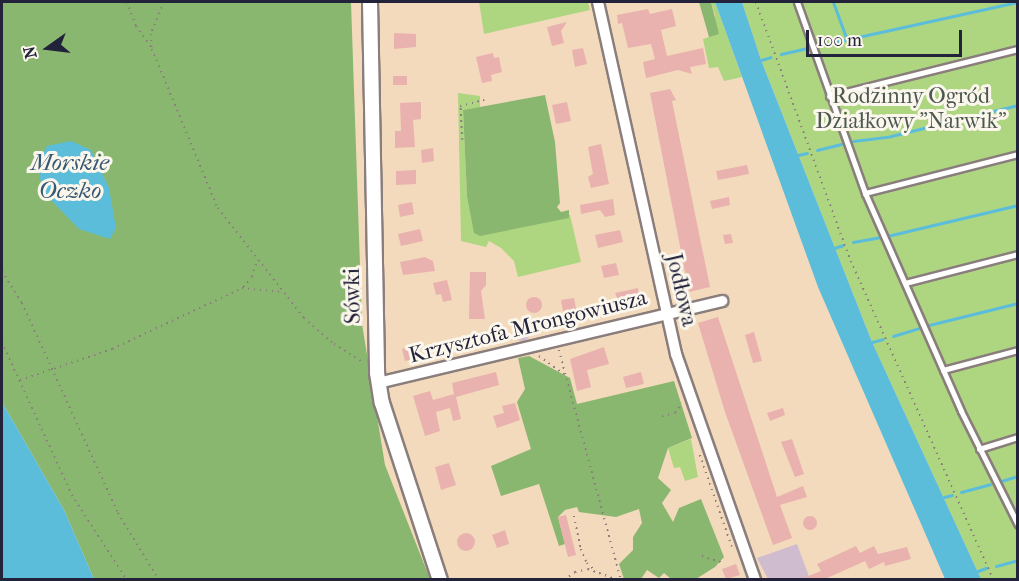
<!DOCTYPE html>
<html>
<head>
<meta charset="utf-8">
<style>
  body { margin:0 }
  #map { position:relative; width:1019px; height:581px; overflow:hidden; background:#f3dabc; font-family:"IM FELL French Canon",serif }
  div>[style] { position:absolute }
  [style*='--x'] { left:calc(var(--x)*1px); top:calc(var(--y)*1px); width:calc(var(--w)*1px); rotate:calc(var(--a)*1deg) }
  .industrial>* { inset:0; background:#cfbdcf }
  .round { border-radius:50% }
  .green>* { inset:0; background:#aed681 }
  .forest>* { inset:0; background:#8ab76f }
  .water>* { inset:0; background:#5cbddb }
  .stream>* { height:3px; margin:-1.5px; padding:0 1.5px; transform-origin:1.5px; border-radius:1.5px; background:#5cbddb }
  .building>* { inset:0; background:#e9b2ae }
  .path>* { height:1.5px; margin-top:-0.75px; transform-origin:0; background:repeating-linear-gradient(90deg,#8a7e7c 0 1.5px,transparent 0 6px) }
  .roads { filter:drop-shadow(2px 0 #8a7e7c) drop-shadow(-2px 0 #8a7e7c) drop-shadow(0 2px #8a7e7c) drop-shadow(0 -2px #8a7e7c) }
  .service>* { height:5px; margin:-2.5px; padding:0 2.5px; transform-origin:2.5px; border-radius:2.5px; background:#fff }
  .minor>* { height:10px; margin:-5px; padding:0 5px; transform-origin:5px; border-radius:5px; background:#fff }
  .tertiary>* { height:14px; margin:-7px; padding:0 7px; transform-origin:7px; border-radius:7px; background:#fff }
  span { translate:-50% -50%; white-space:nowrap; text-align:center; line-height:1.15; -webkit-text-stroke:6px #fbf7ec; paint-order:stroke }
  .park-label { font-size:22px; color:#4c5850 }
  .street-label { font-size:22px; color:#22223b }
  .water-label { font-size:24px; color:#365873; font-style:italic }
  .frame { position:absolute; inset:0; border:3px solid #22223b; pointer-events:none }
  .north { position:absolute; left:18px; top:18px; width:60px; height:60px; -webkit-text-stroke:4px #fbf7ec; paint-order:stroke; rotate:256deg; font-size:16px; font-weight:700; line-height:24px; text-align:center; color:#22223b }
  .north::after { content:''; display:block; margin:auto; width:21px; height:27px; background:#22223b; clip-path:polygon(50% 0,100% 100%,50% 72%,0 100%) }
  .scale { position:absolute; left:806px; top:30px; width:156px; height:27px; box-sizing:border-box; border:3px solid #22223b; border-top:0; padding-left:8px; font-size:18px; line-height:21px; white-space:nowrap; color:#22223b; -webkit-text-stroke:4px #fbf7ec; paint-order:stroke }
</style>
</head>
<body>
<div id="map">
  <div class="industrial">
    <i class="round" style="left:514px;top:325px;width:16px;height:16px"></i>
    <i style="clip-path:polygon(797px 544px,810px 579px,768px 579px,757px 558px)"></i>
  </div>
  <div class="green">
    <i style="clip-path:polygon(479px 2px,588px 2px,590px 10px,484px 34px)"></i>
    <i style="clip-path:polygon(711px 2px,715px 2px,742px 77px,724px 81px,718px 67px,709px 68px,703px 39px,709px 37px,715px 15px)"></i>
    <i style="clip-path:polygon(742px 2px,1017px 2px,1017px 579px,981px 579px,872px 342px,761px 60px)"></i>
    <i style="clip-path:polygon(458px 93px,480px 96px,480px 107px,463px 110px,467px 196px,570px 215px,581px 262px,518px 277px,514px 261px,501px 248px,489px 241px,486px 247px,461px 241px)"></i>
    <i style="clip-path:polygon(691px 439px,698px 477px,685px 481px,680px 467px,674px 468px,668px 448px)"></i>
  </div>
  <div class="forest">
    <i style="clip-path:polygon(2px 2px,351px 2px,362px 324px,385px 465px,430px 579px,94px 579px,64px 510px,2px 402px)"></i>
    <i style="clip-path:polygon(699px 2px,711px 2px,719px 34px,709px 37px)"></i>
    <i style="clip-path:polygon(545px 95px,555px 142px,560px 203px,557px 207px,561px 212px,569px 210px,569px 218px,480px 236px,474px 233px,467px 196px,463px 110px)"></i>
    <i style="clip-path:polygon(529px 356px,570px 378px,577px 404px,674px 381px,692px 438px,668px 448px,658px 478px,671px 490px,662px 503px,673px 522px,679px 508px,701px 499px,724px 557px,715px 567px,696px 579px,671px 579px,664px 573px,659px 578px,647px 570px,641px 579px,624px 579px,619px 564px,633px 550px,633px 537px,642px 523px,639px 509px,616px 517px,579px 512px,577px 507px,565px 510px,558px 517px,565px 544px,559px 546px,539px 484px,501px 496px,491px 466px,531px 449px,517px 402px,525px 389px,518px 358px)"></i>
  </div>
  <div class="water">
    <i style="clip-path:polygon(715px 2px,742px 2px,761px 60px,872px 342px,981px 579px,945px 579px,818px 287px)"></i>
    <i style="clip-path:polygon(71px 141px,91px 150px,109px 188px,116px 228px,110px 239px,79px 229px,42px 191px,38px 163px,47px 146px)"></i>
    <i style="clip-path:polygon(2px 402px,64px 510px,94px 579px,2px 579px)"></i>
  </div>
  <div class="stream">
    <i style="--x:833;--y:2;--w:40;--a:69.8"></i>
    <i style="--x:817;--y:46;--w:205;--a:-12.4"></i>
    <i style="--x:781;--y:54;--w:28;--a:-13"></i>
    <i style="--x:761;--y:60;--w:10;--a:-17"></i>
    <i style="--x:853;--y:141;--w:38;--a:-7"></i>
    <i style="--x:891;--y:136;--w:131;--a:-13.7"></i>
    <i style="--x:817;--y:150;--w:25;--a:-14"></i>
    <i style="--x:798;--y:155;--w:9;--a:-13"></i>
    <i style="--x:887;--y:236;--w:135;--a:-13.3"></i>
    <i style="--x:853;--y:242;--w:27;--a:-10"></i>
    <i style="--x:834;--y:248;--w:9;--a:-18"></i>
    <i style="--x:929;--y:325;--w:92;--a:-13.9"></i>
    <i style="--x:893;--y:336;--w:28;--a:-17"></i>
    <i style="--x:872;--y:342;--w:11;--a:-15"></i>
    <i style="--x:998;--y:482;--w:21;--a:-17"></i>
    <i style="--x:961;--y:492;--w:30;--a:-15"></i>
    <i style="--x:944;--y:497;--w:8;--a:-14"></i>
    <i style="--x:996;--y:566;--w:23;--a:-15"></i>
    <i style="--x:978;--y:571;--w:9;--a:-21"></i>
  </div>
  <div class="building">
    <i style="clip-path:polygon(648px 9px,650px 14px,672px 9px,676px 26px,661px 30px,667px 56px,703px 48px,706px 64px,690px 67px,692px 74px,678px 70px,646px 78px,643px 62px,655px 59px,651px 44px,628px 48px,622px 23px,618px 24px,617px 15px)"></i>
    <i style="clip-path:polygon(567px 22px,561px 31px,564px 43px,552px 46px,547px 27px)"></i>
    <i style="clip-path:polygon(394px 33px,416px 34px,416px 47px,394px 49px)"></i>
    <i style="clip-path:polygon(583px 48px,587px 64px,575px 67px,572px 50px)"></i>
    <i style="clip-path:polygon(493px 53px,494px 58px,499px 57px,502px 72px,491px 75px,492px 81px,482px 83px,476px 57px)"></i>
    <i style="clip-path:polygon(393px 76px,407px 76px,407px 85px,393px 85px)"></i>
    <i style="clip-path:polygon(670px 89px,676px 100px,672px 101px,710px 287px,689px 292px,650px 93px)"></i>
    <i style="clip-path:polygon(421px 102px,421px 119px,413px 120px,415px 147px,395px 148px,395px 131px,401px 131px,400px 103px)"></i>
    <i style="clip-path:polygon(567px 102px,571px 121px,556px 124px,552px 105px)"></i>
    <i style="clip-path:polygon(601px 144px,609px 184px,591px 188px,588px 177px,593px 174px,588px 147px)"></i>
    <i style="clip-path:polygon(433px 148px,434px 161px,422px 163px,421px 150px)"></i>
    <i style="clip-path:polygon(747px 165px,749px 174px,718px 180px,716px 171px)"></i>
    <i style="clip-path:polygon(416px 170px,416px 184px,396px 185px,396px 171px)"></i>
    <i style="clip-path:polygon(729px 197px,730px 205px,712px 209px,710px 201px)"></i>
    <i style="clip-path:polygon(613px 199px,615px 215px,605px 217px,600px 210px,581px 214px,580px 205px)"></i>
    <i style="clip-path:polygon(412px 202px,414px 214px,400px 217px,398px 205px)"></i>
    <i style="clip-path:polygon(420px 229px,423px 241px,401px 246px,398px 234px)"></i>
    <i style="clip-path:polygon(620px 230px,623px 242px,598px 248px,595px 235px)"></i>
    <i style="clip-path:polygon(731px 234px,733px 243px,725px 244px,723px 235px)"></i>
    <i style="clip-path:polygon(425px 257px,433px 261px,435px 271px,403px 275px,400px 262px)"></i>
    <i style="clip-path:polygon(616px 263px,619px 275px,604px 278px,601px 266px)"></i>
    <i style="clip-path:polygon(470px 272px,486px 272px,486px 285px,481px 291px,485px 319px,469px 319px)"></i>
    <i style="clip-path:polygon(447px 280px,452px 300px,443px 302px,441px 294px,436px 295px,433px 283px)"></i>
    <i style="clip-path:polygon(638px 288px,640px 302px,635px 303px,637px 308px,623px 311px,615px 293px)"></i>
    <i class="round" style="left:526px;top:297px;width:16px;height:16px"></i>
    <i style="clip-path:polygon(574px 298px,577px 314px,564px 317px,561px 300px)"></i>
    <i style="clip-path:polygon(718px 317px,777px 497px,803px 486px,807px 497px,780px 505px,792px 538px,773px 545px,725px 412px,698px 323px)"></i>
    <i style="clip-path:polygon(754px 332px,762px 361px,753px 363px,745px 335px)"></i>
    <i style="clip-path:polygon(417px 345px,421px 357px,405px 361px,402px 349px)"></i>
    <i style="clip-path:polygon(604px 347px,609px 364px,587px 370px,591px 387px,577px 391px,570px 359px)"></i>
    <i style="clip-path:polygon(496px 372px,499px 385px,456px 397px,461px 419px,453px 421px,450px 408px,436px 412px,440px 431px,425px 436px,413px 396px,430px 391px,433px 400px,454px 394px,452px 383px)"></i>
    <i style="clip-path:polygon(641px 372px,644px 384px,626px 388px,623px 377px)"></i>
    <i style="clip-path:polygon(515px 403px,520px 420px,497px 428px,493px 416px,504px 413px,502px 406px)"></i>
    <i style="clip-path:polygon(783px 408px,785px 415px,770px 421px,767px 413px)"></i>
    <i style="clip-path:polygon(792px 439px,804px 474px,795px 477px,781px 442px)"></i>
    <i style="clip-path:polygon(449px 463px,456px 485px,441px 490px,435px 467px)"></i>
    <i style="clip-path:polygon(566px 515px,576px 555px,568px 557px,558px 517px)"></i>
    <i class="round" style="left:803px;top:516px;width:14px;height:14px"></i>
    <i style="clip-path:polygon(505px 530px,509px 544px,497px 548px,492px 535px)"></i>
    <i class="round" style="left:457px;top:533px;width:18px;height:18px"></i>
    <i style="clip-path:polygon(856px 546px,860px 553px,874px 546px,878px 554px,907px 547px,911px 559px,885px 566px,884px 562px,869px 569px,865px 561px,825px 579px,801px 579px,821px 571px,817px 564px)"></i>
    <i style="clip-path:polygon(736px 564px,740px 575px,726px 579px,722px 569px)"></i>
  </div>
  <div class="path">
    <i style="--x:127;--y:2;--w:26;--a:69"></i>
    <i style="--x:136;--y:26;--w:27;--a:54"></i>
    <i style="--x:164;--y:2;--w:35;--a:112"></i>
    <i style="--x:151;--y:34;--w:15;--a:86"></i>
    <i style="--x:152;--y:49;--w:172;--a:67.5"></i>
    <i style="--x:218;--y:208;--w:140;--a:52"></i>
    <i style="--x:304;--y:318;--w:40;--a:41"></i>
    <i style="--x:334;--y:344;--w:36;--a:32"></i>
    <i style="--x:756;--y:2;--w:276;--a:69.9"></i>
    <i style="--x:851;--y:261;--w:350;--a:65.9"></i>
    <i style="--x:462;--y:140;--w:34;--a:-93"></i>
    <i style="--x:460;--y:106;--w:25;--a:-14"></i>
    <i style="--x:2;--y:271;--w:38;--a:58"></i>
    <i style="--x:22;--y:303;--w:231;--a:65.4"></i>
    <i style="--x:118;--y:513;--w:79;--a:58.5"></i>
    <i style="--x:243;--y:287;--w:13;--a:-48"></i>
    <i style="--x:252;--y:277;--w:18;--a:-74"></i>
    <i style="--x:2;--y:342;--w:168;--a:65.4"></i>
    <i style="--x:72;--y:495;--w:101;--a:57.1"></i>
    <i style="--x:559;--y:350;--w:238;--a:74.9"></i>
    <i style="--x:539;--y:356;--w:31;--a:36"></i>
    <i style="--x:20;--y:380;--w:97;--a:-18.6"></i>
    <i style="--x:112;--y:349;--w:144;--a:-25.1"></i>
    <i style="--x:242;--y:288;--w:40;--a:5.7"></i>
    <i style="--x:662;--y:416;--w:13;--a:-13"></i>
    <i style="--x:675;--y:413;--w:12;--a:-55"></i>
    <i style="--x:700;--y:455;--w:97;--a:70.8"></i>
    <i style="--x:574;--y:516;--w:34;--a:78"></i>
    <i style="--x:581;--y:549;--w:15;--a:67"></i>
    <i style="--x:587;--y:563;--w:12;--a:42"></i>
    <i style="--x:702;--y:556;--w:23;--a:18"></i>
    <i style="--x:564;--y:580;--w:14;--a:-36"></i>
    <i style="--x:575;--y:572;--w:13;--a:-13"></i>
    <i style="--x:588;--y:569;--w:33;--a:20"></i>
  </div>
  <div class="roads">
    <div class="service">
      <i style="--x:797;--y:2;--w:203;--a:70.4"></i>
      <i style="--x:865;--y:193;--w:238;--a:66.2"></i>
      <i style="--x:961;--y:411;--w:127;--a:63.4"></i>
      <i style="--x:829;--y:96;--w:195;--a:-14"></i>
      <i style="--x:865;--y:193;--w:158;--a:-14.3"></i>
      <i style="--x:905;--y:283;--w:117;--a:-14.4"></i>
      <i style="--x:943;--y:370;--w:78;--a:-14.9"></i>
      <i style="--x:979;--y:449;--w:41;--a:-17.1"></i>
    </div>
    <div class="minor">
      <i style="--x:598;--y:2;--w:361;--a:77.5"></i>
      <i style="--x:676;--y:354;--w:239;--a:70.7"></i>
      <i style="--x:378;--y:383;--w:354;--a:-13.4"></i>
    </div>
    <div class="tertiary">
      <i style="--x:370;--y:2;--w:371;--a:88.9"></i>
      <i style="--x:377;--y:373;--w:30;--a:81"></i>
      <i style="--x:382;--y:403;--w:186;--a:71.9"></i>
    </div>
  </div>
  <div class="park-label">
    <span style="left:911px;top:109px">Rodzinny Ogród<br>Działkowy "Narwik"</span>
  </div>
  <div class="street-label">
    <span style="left:681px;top:290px;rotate:77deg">Jodłowa</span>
    <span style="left:353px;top:296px;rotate:-91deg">Sówki</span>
    <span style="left:528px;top:327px;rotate:-14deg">Krzysztofa Mrongowiusza</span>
  </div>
  <div class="water-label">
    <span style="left:70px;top:177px">Morskie<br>Oczko</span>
  </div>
  <div class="frame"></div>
  <div class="north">N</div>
  <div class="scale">100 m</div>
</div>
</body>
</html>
